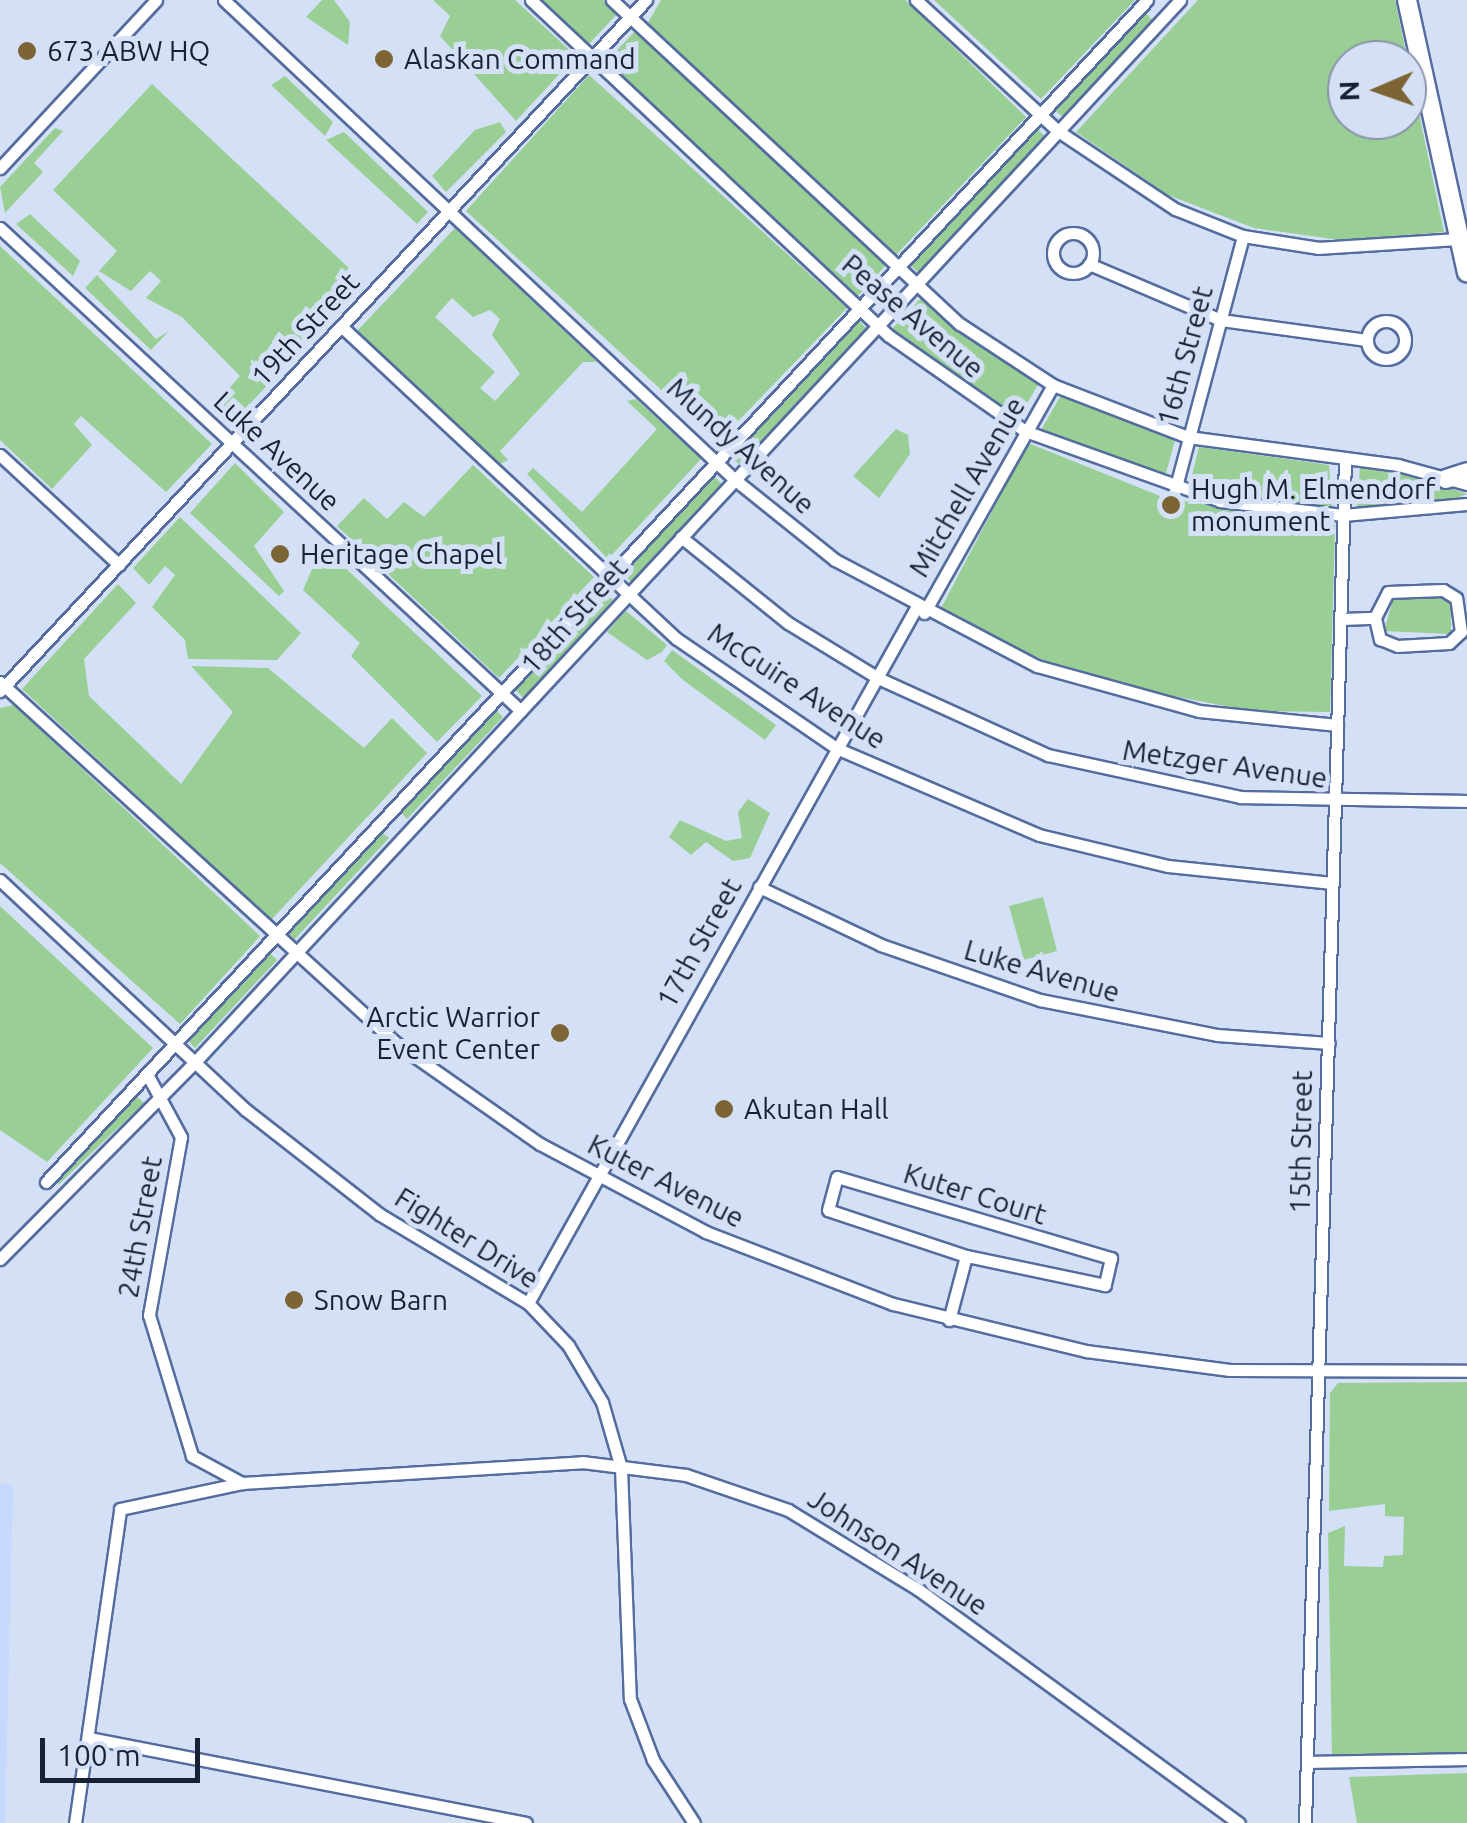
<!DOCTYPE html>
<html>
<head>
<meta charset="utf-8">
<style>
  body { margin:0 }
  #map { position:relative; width:1467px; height:1823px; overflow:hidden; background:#d4e0f6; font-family:Ubuntu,sans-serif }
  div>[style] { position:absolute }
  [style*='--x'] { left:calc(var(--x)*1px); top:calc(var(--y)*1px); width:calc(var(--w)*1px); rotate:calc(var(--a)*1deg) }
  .built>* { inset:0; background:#c5d8fd }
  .green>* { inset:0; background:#99cf95 }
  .roads { filter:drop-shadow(2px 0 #546d9e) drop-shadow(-2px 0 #546d9e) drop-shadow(0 2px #546d9e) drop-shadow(0 -2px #546d9e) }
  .street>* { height:11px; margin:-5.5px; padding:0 5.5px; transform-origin:5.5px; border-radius:5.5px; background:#fff }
  .street>.ring { margin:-5.5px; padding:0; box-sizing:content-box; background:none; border:11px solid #fff; border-radius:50% }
  .primary>* { height:18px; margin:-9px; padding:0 9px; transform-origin:9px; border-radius:9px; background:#fff }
  .dots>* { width:28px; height:28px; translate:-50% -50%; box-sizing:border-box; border:5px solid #d4e0f6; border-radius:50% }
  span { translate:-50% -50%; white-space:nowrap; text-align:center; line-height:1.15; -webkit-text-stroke:10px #d4e0f6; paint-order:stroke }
  .poi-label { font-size:28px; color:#182237 }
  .left { translate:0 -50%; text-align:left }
  .right { translate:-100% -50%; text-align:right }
  .street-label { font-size:28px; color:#182237 }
  .north { position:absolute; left:1327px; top:40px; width:100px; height:100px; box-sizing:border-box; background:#d4e0f6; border:2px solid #8994aa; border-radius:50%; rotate:268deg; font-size:28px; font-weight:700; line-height:40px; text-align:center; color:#182237 }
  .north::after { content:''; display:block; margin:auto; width:35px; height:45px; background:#7c6435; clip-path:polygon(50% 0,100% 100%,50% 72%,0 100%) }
  .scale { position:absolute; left:40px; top:1738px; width:160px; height:45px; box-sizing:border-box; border:5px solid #182237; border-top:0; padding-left:12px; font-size:30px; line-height:35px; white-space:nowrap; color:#182237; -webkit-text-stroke:8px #d4e0f6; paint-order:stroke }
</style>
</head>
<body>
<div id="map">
  <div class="built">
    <i style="clip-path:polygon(0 1483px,13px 1486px,5px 1823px,0 1823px)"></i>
  </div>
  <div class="green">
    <i style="clip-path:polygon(322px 0,334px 0,350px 22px,348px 45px,306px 17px)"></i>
    <i style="clip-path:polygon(433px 0,515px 0,576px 56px,516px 121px,440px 36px,450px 16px)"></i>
    <i style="clip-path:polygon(539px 0,603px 0,617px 14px,589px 44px)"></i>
    <i style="clip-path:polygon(661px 0,905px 0,1026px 117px,895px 256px,646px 26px)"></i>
    <i style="clip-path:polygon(934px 0,1135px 0,1041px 99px)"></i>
    <i style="clip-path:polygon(evenodd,1198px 0,1395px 0,1444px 232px,1340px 240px,1254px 228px,1168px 195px,1076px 132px,1198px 0,1347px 60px,1407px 60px,1407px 120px,1347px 120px,1347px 60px)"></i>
    <i style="clip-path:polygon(1144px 12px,1154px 21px,1064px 118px,1053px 109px)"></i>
    <i style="clip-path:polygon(635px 31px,886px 265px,858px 296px,607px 61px)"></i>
    <i style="clip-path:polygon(589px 75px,847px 308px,718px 442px,466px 211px)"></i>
    <i style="clip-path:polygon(285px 76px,333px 122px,325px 136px,271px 85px)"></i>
    <i style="clip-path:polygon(152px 84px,364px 282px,230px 425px,212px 408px,240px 376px,182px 317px,146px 298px,161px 281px,150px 271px,131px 291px,99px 271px,117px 251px,53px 190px)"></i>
    <i style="clip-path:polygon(500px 122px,506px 132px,446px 192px,432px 176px,475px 130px)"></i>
    <i style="clip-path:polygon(55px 128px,63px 131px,34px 163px,43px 172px,5px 213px,0 187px)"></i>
    <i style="clip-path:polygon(1036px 128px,1046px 137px,919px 273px,909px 264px)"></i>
    <i style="clip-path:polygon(344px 132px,428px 212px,417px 224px,326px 140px)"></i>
    <i style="clip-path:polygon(30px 214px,80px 261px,73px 276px,16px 224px)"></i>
    <i style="clip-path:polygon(evenodd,455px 228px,597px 362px,583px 362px,500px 451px,508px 460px,500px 464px,356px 332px,455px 228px,452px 298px,473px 317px,490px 310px,500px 319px,492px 335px,520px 374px,495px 401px,480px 388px,495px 372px,435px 317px,452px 298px)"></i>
    <i style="clip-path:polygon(0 246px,212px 444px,166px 492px,81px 416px,74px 424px,92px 445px,52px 489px,0 440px)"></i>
    <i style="clip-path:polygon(97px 275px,156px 339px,169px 331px,151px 350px,85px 288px)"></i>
    <i style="clip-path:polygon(921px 298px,1039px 383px,1018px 419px,892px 329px)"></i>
    <i style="clip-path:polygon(857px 319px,867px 329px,740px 465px,730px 456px)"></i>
    <i style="clip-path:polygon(1061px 395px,1175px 440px,1164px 480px,1041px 430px)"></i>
    <i style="clip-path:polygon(636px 399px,701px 459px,608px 559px,527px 474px,533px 468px,582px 512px,657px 429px,627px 401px)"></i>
    <i style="clip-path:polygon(896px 429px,908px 435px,910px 454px,879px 498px,853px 476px)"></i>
    <i style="clip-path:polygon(1028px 443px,1165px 498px,1335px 525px,1330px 712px,1252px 711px,1136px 689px,1048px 662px,939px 612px)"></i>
    <i style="clip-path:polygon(1199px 447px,1329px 465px,1332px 508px,1189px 487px)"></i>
    <i style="clip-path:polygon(235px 463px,284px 512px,254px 546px,284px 591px,279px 596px,190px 513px)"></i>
    <i style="clip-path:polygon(473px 465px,594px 577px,499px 678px,337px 526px,364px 498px,387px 519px,404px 502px,424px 517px)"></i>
    <i style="clip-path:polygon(1360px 467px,1398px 470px,1467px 494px,1433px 506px,1357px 508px)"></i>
    <i style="clip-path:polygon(712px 475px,722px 484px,631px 582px,621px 572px)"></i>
    <i style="clip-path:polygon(180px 517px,301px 633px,277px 660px,188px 659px,185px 640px,152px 607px,175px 575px,165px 566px,149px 585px,133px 568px)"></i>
    <i style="clip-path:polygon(322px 546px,482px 696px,437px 742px,351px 656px,360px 643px,303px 590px)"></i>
    <i style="clip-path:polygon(118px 584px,136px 603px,84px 659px,89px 696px,181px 784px,233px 712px,191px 666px,268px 668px,364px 748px,392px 718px,427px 753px,271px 920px,22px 689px)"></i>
    <i style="clip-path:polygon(604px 591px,613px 600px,524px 698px,514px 689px)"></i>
    <i style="clip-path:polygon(1439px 597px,1451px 603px,1451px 634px,1384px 631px,1393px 600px)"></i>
    <i style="clip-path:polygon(626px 611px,667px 645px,662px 652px,647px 660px,607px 632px)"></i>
    <i style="clip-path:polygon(672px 650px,776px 725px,765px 740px,683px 680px,664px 661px)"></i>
    <i style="clip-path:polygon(14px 705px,260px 936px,180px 1024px,0 863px,0 708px)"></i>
    <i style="clip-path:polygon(494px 708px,503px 717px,407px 819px,399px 810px)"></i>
    <i style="clip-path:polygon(748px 799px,770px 813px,750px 858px,733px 861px,706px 842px,691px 855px,669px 837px,680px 820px,726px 841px,742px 838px,738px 812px)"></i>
    <i style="clip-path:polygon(379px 830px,389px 838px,294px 940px,284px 931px)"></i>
    <i style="clip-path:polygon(1043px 897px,1057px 951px,1024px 960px,1009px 906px)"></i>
    <i style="clip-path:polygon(0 906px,153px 1048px,47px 1162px,0 1130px)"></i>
    <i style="clip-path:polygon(267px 950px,277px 960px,195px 1048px,186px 1038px)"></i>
    <i style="clip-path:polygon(133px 1093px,144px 1103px,58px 1185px,58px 1174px)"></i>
    <i style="clip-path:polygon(1467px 1382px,1467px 1755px,1332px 1758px,1328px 1533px,1345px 1526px,1344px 1566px,1383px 1567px,1384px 1556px,1403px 1555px,1404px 1517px,1385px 1516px,1385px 1504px,1329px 1511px,1330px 1393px,1338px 1383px)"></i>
    <i style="clip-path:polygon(1467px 1773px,1467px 1823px,1357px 1823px,1349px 1777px)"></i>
  </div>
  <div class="roads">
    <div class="street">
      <i style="--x:224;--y:0;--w:700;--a:43.2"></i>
      <i style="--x:734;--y:479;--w:129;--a:38.7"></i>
      <i style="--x:835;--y:560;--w:228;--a:27.7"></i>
      <i style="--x:1037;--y:666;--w:168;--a:15.5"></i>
      <i style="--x:1199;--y:711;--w:139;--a:5.8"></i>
      <i style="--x:531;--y:0;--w:491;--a:43.2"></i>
      <i style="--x:889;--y:336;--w:166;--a:34.9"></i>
      <i style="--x:1025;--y:431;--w:207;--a:19.7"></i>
      <i style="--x:1220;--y:501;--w:124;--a:6.5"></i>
      <i style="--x:1343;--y:515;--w:124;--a:-5.1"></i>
      <i style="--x:612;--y:0;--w:475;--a:43"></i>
      <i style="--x:960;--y:324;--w:111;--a:33.3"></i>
      <i style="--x:1053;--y:385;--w:145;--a:21.1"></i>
      <i style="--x:1188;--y:437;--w:212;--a:7.6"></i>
      <i style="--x:1398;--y:465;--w:72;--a:15.4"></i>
      <i style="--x:916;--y:0;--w:193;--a:42.7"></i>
      <i style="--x:1058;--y:131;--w:141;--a:33.7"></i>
      <i style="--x:1175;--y:209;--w:73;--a:21.7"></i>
      <i style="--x:1243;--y:236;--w:77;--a:9"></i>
      <i style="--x:1319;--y:248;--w:141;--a:-3.7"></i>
      <i style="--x:0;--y:168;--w:229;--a:-47.1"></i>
      <i style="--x:0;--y:228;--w:710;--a:42.83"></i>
      <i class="ring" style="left:1053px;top:233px;width:29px;height:29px"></i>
      <i style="--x:1089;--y:264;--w:143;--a:23"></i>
      <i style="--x:1221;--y:320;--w:147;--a:7.8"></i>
      <i class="ring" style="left:1367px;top:321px;width:27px;height:27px"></i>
      <i style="--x:341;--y:326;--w:459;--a:43"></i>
      <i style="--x:677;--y:639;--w:193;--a:34.4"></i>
      <i style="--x:836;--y:748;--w:221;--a:23.2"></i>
      <i style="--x:1039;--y:835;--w:133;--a:13.5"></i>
      <i style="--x:1168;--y:866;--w:165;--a:5.9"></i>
      <i style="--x:0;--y:455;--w:162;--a:42.7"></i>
      <i style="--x:1175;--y:490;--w:263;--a:-75"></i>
      <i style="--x:681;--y:537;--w:137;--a:38.8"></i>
      <i style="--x:788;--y:623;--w:105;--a:31.4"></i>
      <i style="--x:878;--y:678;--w:187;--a:24.4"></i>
      <i style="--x:1048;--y:755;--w:197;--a:12.3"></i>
      <i style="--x:1240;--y:797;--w:227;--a:1"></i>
      <i style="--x:924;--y:613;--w:262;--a:-60.5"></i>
      <i style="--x:1342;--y:619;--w:33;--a:-2"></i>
      <i style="--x:1375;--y:618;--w:22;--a:77"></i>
      <i style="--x:1380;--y:639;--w:18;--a:22"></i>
      <i style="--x:1397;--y:646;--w:52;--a:-3.3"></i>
      <i style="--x:1449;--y:643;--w:16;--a:-43"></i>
      <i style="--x:1461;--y:632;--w:34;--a:-98"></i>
      <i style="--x:1456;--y:598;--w:15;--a:-148"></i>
      <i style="--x:1443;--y:590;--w:55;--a:177.9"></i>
      <i style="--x:1388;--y:592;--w:29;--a:117"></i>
      <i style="--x:0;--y:682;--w:537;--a:42.36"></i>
      <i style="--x:397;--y:1044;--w:174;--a:35"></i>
      <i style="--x:540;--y:1144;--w:188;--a:27.9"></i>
      <i style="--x:706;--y:1232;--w:200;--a:21.1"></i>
      <i style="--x:893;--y:1304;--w:199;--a:13.7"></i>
      <i style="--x:1086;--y:1351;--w:145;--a:7.5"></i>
      <i style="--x:1230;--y:1370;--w:237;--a:0.2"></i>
      <i style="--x:0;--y:691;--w:946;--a:-46.93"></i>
      <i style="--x:0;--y:880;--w:337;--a:43.1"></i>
      <i style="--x:246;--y:1110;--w:169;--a:38"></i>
      <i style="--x:379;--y:1214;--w:174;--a:30.9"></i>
      <i style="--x:528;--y:1303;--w:58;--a:46.4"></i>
      <i style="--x:568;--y:1345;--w:66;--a:59.2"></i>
      <i style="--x:602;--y:1402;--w:69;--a:73.9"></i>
      <i style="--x:621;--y:1468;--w:231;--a:87.8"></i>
      <i style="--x:630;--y:1699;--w:65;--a:69.3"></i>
      <i style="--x:653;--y:1760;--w:75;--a:56.9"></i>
      <i style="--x:759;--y:887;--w:135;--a:25.4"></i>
      <i style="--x:881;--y:945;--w:168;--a:19.1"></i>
      <i style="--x:1040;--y:1000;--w:180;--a:11.2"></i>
      <i style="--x:1217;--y:1035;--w:112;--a:4.1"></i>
      <i style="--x:147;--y:1074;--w:72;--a:61.6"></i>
      <i style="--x:181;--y:1137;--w:181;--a:100.2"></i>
      <i style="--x:149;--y:1315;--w:147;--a:73"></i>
      <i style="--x:192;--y:1456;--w:57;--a:28.4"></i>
      <i style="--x:837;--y:1177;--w:286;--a:16.5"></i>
      <i style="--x:1111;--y:1258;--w:28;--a:103"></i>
      <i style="--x:1105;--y:1285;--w:142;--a:-168.2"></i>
      <i style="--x:966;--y:1256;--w:145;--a:-161.6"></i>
      <i style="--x:828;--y:1210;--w:34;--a:-75"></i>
      <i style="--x:46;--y:1182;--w:1615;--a:-47.03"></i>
      <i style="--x:0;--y:1259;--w:276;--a:-45.3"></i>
      <i style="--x:194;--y:1063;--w:1450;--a:-47.15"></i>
      <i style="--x:528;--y:1303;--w:796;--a:-60.83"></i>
      <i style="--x:949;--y:1320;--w:66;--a:-75.1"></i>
      <i style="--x:89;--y:1738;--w:445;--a:11"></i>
      <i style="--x:1309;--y:1762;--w:158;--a:-1.1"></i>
      <i style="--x:75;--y:1823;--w:317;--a:-81.8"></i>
      <i style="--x:120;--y:1509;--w:125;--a:-12"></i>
      <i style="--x:242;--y:1483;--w:341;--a:-3.5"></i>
      <i style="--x:582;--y:1462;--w:105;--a:7.1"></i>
      <i style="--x:686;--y:1475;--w:108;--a:18.9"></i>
      <i style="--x:788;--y:1510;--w:153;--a:31.4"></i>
      <i style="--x:919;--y:1590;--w:396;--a:36.1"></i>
      <i style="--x:1305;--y:1823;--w:1363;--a:-88.32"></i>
    </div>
    <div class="primary">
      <i style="--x:1407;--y:0;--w:279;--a:77.6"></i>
      <i style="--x:1446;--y:479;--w:22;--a:-18"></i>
    </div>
  </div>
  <div class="dots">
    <i style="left:27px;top:51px;background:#7c6435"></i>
    <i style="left:384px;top:59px;background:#7c6435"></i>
    <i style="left:1171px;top:505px;background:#7c6435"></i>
    <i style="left:280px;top:554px;background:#7c6435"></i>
    <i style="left:560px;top:1033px;background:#7c6435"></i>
    <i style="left:724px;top:1109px;background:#7c6435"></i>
    <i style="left:294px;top:1300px;background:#7c6435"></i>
  </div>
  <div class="poi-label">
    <span class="left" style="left:47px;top:51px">673 ABW HQ</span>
    <span class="left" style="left:404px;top:59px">Alaskan Command</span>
    <span class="left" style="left:1191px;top:505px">Hugh M. Elmendorf<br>monument</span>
    <span class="left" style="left:300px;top:554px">Heritage Chapel</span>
    <span class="right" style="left:540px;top:1033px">Arctic Warrior<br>Event Center</span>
    <span class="left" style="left:744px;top:1109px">Akutan Hall</span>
    <span class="left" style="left:314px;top:1300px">Snow Barn</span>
  </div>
  <div class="street-label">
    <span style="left:913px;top:316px;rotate:40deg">Pease Avenue</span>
    <span style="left:305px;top:329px;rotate:-47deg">19th Street</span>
    <span style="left:1185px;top:356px;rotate:-75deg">16th Street</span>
    <span style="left:741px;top:446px;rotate:42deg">Mundy Avenue</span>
    <span style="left:277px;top:451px;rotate:43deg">Luke Avenue</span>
    <span style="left:967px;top:487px;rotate:-60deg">Mitchell Avenue</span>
    <span style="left:574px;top:616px;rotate:-48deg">18th Street</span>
    <span style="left:797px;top:686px;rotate:33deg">McGuire Avenue</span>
    <span style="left:1225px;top:764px;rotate:8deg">Metzger Avenue</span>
    <span style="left:699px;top:943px;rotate:-61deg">17th Street</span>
    <span style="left:1042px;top:971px;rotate:16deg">Luke Avenue</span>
    <span style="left:1301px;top:1142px;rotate:-89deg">15th Street</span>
    <span style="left:666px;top:1181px;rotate:27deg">Kuter Avenue</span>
    <span style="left:975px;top:1194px;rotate:17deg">Kuter Court</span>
    <span style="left:140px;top:1227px;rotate:-80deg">24th Street</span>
    <span style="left:467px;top:1238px;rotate:32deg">Fighter Drive</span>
    <span style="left:898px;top:1552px;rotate:33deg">Johnson Avenue</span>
  </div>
  <div class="north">N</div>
  <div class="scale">100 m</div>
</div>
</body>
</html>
